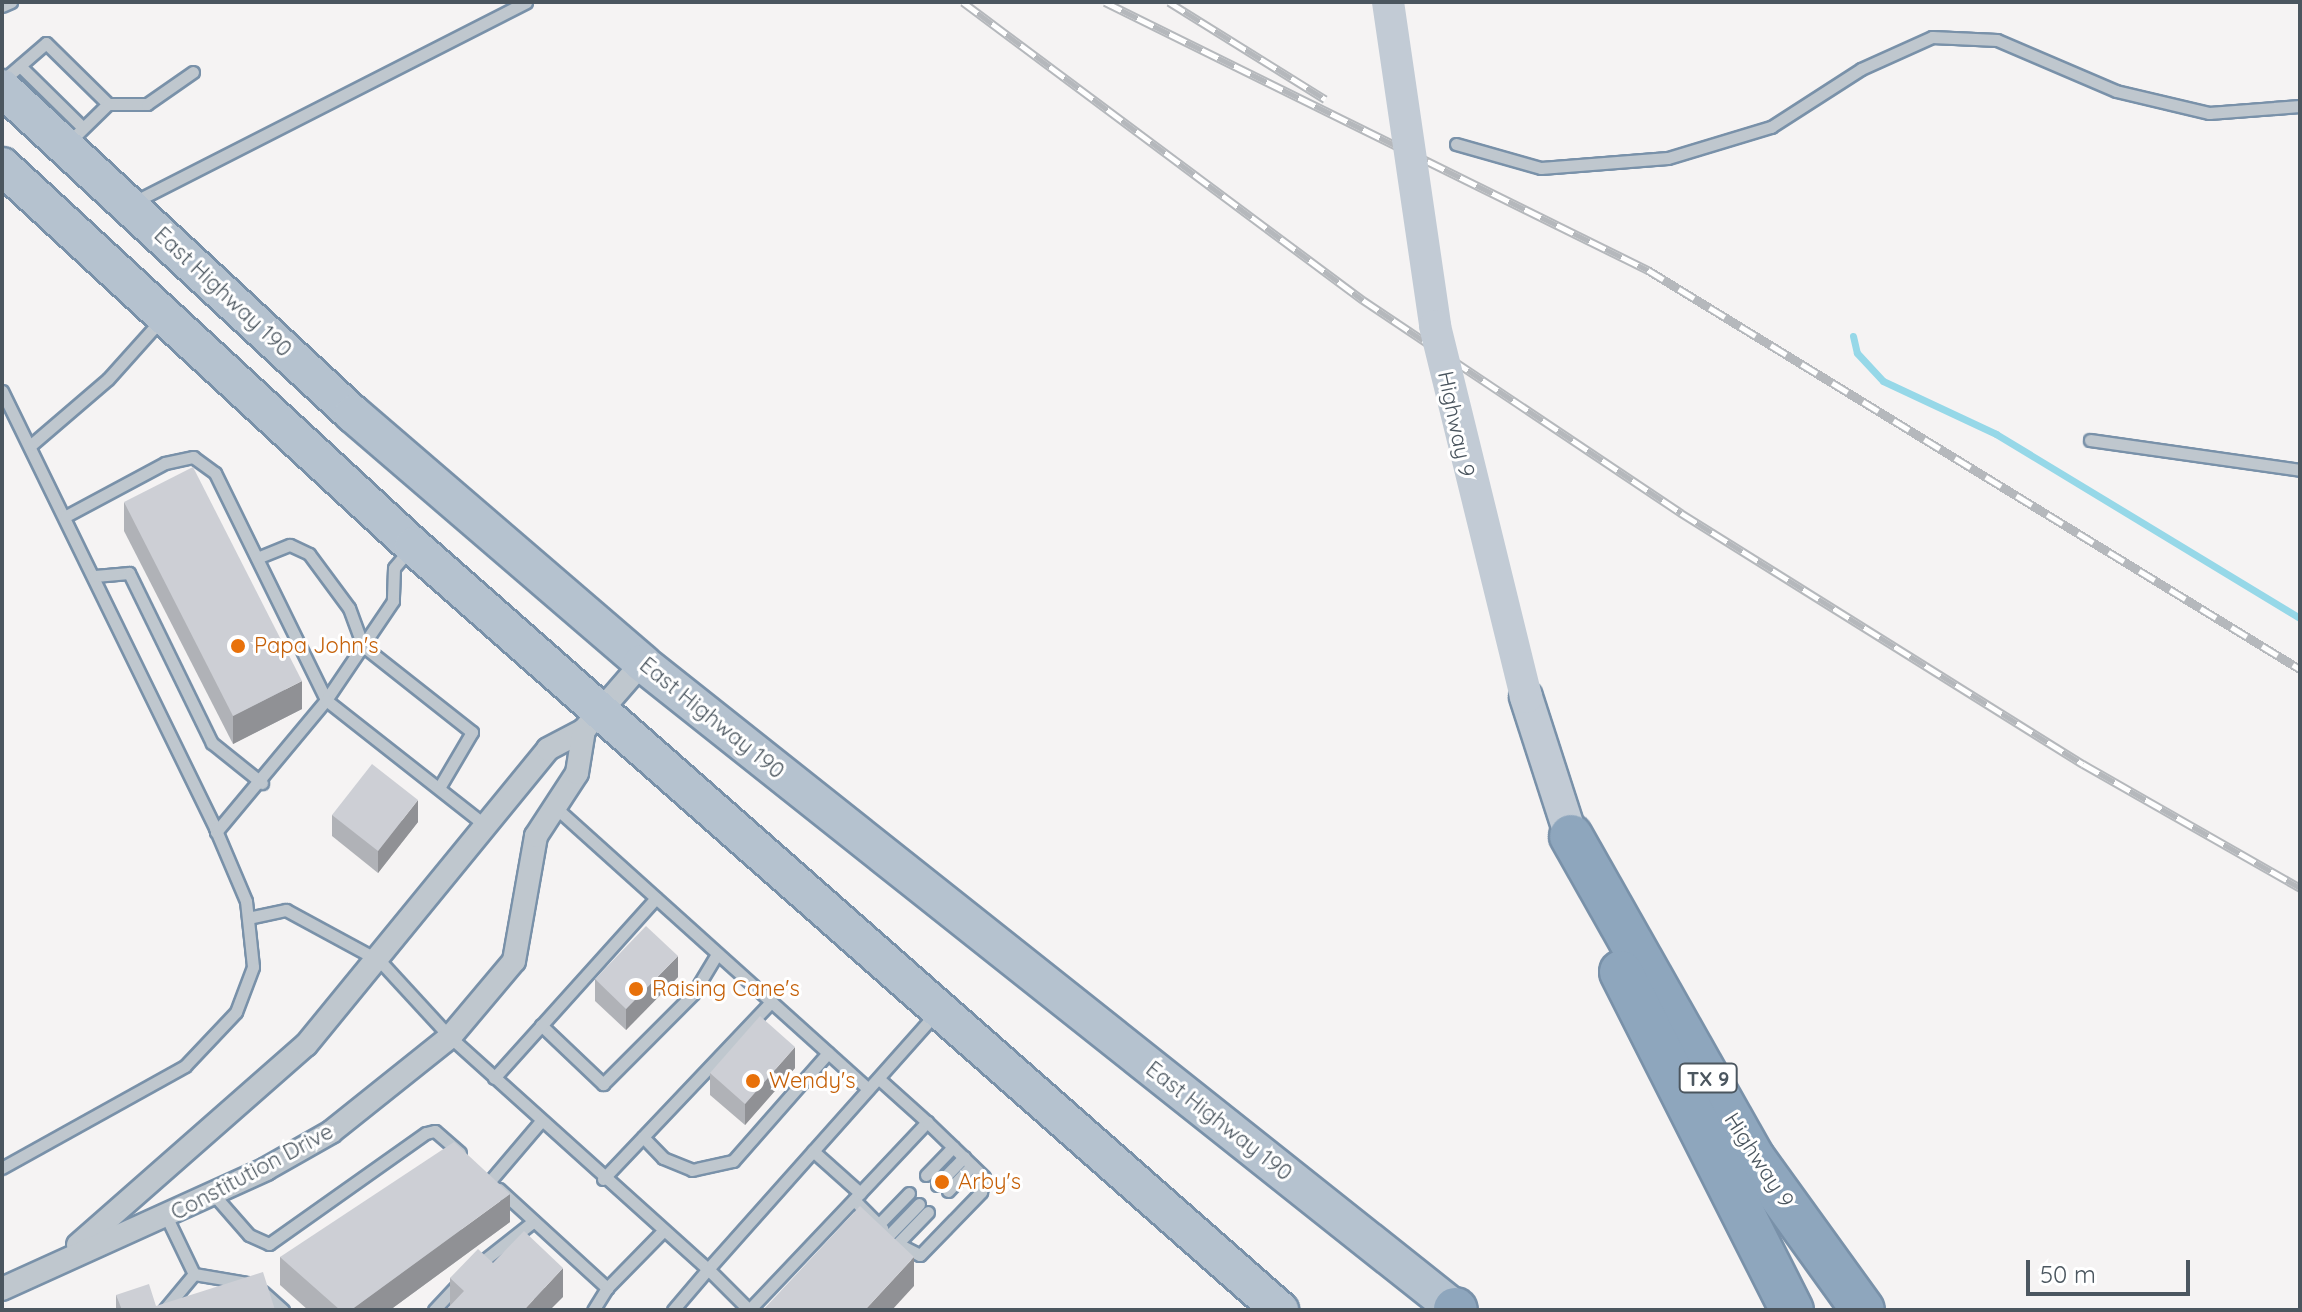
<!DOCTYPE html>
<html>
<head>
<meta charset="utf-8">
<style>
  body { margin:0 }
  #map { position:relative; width:2302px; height:1312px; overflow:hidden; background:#f5f3f3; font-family:Quicksand,sans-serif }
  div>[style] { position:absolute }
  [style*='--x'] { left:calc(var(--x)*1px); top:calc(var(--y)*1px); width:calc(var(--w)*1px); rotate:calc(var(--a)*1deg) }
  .stream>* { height:7px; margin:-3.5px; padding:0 3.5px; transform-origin:3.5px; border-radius:3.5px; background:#96d8e8 }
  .roads { filter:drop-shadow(2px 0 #7991a9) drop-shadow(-2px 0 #7991a9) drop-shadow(0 2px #7991a9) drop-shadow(0 -2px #7991a9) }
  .service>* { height:11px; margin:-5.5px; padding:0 5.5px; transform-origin:5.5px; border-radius:5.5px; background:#bfc7ce }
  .minor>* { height:22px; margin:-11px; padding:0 11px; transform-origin:11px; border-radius:11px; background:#bfc7ce }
  .secondary>* { height:32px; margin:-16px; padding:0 16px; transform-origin:16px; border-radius:16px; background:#c2cbd5 }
  .primary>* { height:36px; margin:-18px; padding:0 18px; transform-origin:18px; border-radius:18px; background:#b5c2cf }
  .motorway>* { height:42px; margin:-21px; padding:0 21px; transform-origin:21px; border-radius:21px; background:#8ea6bd }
  .rail>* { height:9px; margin-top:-4.5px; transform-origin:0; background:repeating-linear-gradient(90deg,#fff 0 18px,#b5b8bc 0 36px); box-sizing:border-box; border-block:2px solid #b5b8bc }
  .secondary-bridge>* { height:32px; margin:-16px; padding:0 16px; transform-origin:16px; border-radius:16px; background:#c2cbd5 }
  .wall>* { inset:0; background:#b0b2b7 }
  .shaded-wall>* { inset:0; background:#909195 }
  .building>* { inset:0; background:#cdcfd5 }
  .dots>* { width:22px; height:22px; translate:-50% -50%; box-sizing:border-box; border:4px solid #fff; border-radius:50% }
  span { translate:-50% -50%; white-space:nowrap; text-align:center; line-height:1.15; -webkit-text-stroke:6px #fff; paint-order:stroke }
  .shield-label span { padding:2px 6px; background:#fff; border:2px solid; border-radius:6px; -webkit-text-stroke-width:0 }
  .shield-label { font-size:20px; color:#4b565f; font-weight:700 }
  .street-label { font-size:22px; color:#4b565f }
  .food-label { font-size:22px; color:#c56008 }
  .left { translate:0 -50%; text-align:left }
  .frame { position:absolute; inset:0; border:4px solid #4b565f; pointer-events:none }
  .scale { position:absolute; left:2026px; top:1260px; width:164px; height:36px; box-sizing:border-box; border:4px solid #4b565f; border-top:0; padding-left:10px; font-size:24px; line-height:28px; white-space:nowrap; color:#4b565f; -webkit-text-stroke:6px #fff; paint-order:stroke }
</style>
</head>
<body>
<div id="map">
  <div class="stream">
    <i style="--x:1853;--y:336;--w:17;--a:77"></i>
    <i style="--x:1857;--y:353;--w:38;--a:47"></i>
    <i style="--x:1883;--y:381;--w:125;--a:25.1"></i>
    <i style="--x:1996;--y:434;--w:355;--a:31.2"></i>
  </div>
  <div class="roads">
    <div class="service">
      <i style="--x:2;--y:6;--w:10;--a:-24"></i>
      <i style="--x:20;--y:66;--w:88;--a:44.5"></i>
      <i style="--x:2;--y:81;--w:58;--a:-40.8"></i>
      <i style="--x:46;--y:43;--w:87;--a:44.5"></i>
      <i style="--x:69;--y:142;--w:54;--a:-44.3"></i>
      <i style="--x:108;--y:104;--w:39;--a:0"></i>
      <i style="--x:147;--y:104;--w:56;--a:-34.8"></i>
      <i style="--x:1456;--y:144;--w:88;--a:15.8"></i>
      <i style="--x:1541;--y:168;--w:127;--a:-4.5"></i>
      <i style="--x:1668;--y:158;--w:108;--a:-16.8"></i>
      <i style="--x:1771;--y:127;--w:107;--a:-32.8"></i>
      <i style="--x:1861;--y:69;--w:78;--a:-24.3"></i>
      <i style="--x:1932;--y:37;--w:65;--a:2.6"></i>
      <i style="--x:1997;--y:40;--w:129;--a:23.2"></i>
      <i style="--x:2116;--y:91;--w:96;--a:13.3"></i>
      <i style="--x:2209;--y:113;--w:91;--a:-4.4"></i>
      <i style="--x:134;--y:202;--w:440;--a:-27"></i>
      <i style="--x:2;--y:391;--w:486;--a:64"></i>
      <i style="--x:215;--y:828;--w:79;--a:67"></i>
      <i style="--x:246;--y:901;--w:66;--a:83.9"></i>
      <i style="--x:253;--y:967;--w:48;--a:110.7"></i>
      <i style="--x:236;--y:1012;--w:74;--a:133.4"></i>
      <i style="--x:185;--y:1066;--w:210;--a:150.9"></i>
      <i style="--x:2090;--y:440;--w:212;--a:8.1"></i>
      <i style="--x:31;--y:445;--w:101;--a:-40.6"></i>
      <i style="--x:108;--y:379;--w:79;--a:-48.1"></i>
      <i style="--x:66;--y:516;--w:112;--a:-28.2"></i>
      <i style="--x:165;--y:463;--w:29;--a:-12"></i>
      <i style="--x:193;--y:457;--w:27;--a:36"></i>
      <i style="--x:215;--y:473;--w:253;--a:63.9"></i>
      <i style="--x:326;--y:700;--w:172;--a:129.8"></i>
      <i style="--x:409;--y:550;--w:23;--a:130"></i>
      <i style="--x:394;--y:568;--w:33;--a:92"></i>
      <i style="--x:393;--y:601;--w:120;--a:124.1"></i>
      <i style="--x:326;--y:700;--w:204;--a:38.2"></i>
      <i style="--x:257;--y:558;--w:35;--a:-22"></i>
      <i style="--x:290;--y:545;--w:21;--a:25"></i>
      <i style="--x:309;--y:554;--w:67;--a:53.5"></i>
      <i style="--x:349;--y:608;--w:40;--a:69.8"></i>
      <i style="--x:363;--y:646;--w:139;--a:38.3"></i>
      <i style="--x:472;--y:732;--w:65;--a:120.5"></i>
      <i style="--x:95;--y:576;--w:34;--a:-5"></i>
      <i style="--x:129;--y:573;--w:189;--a:64"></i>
      <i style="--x:212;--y:743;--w:64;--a:38.7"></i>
      <i style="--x:555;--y:807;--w:421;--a:42"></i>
      <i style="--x:248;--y:918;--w:39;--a:-12"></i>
      <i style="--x:286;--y:910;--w:107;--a:28.5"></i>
      <i style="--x:380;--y:961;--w:103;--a:47.4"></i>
      <i style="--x:450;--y:1037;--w:347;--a:42"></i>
      <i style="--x:708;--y:1269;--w:343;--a:-48.3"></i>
      <i style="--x:541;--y:1025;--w:86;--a:43.6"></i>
      <i style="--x:603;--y:1084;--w:127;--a:-45"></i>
      <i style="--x:693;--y:994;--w:47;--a:-59"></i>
      <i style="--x:494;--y:1078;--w:242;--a:-48"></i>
      <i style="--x:643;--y:1137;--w:29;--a:46"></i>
      <i style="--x:663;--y:1158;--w:31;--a:22"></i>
      <i style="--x:692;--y:1170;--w:42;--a:-12.4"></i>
      <i style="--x:733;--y:1161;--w:144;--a:-48.7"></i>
      <i style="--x:926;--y:1175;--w:39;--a:-46"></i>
      <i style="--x:603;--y:1179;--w:244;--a:-46.5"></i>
      <i style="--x:490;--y:1181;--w:79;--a:-49.6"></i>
      <i style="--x:937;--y:1185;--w:39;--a:-46"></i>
      <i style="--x:499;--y:1189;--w:147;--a:42.5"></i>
      <i style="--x:607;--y:1288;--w:26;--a:122"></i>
      <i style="--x:948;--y:1191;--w:35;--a:-47"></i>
      <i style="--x:860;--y:1193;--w:98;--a:-46.7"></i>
      <i style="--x:927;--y:1122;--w:64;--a:-138.1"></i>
      <i style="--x:214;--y:1195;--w:53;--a:48.8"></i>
      <i style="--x:249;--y:1235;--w:22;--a:24"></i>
      <i style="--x:269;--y:1244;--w:192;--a:-35.3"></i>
      <i style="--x:426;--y:1133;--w:9;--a:-13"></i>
      <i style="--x:435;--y:1131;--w:33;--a:41"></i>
      <i style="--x:854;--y:1200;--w:40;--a:45"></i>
      <i style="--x:167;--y:1218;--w:62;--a:64.3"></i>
      <i style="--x:194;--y:1274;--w:55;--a:9.5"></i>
      <i style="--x:879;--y:1224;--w:43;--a:-45.9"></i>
      <i style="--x:889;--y:1235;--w:43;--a:-45.9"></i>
      <i style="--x:898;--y:1243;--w:43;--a:-45.9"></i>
      <i style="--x:900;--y:1245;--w:22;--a:27"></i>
      <i style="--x:920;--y:1255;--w:88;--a:-45.9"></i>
      <i style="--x:981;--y:1192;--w:15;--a:-79"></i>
      <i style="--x:984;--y:1177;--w:79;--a:-136"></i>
      <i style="--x:478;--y:1265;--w:71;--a:-38.2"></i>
      <i style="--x:607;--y:1288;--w:80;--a:-45.5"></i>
      <i style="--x:263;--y:1292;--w:27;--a:42"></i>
      <i style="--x:164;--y:1310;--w:47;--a:-50.2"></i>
      <i style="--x:434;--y:1310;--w:38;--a:-47"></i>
      <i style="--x:673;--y:1310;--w:54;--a:-49.5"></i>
      <i style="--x:708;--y:1269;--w:58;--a:45"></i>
      <i style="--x:749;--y:1310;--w:161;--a:-46.5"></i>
      <i style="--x:860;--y:1193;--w:63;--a:-138.2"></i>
    </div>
    <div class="minor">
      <i style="--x:78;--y:1245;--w:303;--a:-41.3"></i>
      <i style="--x:306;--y:1045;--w:382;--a:-50.7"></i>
      <i style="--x:548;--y:749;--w:41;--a:-27.8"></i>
      <i style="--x:584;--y:730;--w:89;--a:-49.1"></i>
      <i style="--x:2;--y:1289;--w:290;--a:-24.4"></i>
      <i style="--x:266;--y:1169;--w:75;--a:-29.6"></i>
      <i style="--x:331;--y:1132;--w:152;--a:-38.6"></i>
      <i style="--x:450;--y:1037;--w:99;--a:-49.9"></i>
      <i style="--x:514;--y:961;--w:127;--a:-80"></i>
      <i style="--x:536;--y:836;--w:75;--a:-56.9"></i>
      <i style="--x:577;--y:773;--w:44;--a:-80.8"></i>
    </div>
    <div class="secondary">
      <i style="--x:1526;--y:697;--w:146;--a:72.1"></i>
    </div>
    <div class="primary">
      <i style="--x:2;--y:88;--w:479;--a:42.9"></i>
      <i style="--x:353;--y:414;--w:381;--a:40.7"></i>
      <i style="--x:642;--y:663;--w:1038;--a:38.47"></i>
      <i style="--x:2;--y:166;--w:560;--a:42.76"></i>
      <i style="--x:413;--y:546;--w:1156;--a:41.39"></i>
    </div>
    <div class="motorway">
      <i style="--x:1571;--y:836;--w:371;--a:60.5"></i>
      <i style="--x:1754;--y:1159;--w:186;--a:54.2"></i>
      <i style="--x:1621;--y:972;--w:379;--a:63.2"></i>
      <i style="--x:1455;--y:1309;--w:1;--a:45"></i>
    </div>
  </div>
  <div class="rail">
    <i style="--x:963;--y:2;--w:499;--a:36.7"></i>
    <i style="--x:1363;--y:300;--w:383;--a:33.8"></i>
    <i style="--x:1681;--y:513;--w:474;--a:32"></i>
    <i style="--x:2083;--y:764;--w:250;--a:29.7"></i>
    <i style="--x:1105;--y:2;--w:606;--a:26.27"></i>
    <i style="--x:1648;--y:270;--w:764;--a:31.47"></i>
    <i style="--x:1169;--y:2;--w:184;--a:31.9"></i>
  </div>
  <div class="secondary-bridge">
    <i style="--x:1388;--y:2;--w:327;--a:81.7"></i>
    <i style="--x:1435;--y:326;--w:382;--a:76.2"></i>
  </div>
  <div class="wall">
    <i style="clip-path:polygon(124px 502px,302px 709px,233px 744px,124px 531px)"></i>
    <i style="clip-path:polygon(332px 815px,418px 822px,378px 873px,332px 836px)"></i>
    <i style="clip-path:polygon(678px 977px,626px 1030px,595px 1001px,595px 979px)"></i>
    <i style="clip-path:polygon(795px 1068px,745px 1125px,710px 1095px,710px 1073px)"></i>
    <i style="clip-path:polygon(510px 1222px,390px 1310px,308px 1310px,280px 1285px,280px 1257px)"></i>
    <i style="clip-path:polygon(493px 1263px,563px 1297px,450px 1306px,450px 1278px)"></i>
    <i style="clip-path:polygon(116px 1295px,156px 1306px,275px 1310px,116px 1310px)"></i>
  </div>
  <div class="shaded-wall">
    <i style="clip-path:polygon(302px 681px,302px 709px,233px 744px,233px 716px)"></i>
    <i style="clip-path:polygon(418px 800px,418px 822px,378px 873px,378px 851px)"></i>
    <i style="clip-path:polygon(678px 956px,678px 977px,626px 1030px,626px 1009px)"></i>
    <i style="clip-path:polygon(795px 1047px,795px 1068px,745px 1125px,745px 1104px)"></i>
    <i style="clip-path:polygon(510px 1194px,510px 1222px,390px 1310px,351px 1310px)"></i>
    <i style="clip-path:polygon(914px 1257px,914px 1286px,892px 1310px,865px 1310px)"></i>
    <i style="clip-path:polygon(563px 1268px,563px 1297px,550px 1310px,524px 1310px)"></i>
  </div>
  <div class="building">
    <i style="clip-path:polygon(193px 467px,302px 681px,233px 716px,124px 502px)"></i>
    <i style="clip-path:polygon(372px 764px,418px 800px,378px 851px,332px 815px)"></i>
    <i style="clip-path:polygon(646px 926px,678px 956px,626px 1009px,595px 979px)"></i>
    <i style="clip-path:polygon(760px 1016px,795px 1047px,745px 1104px,710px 1073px)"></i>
    <i style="clip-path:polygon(454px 1142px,510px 1194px,351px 1310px,340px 1310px,280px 1257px)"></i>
    <i style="clip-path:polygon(860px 1206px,914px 1257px,865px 1310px,763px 1310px)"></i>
    <i style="clip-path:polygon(524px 1231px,563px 1268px,524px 1310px,446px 1310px,464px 1291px,450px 1278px,478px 1249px,493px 1263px)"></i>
    <i style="clip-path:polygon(263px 1272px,275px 1310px,122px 1310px,116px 1295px,149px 1284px,156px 1306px)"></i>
  </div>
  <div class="dots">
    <i style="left:238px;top:646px;background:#e8710a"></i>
    <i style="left:636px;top:989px;background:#e8710a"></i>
    <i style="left:753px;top:1081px;background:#e8710a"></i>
    <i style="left:942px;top:1182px;background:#e8710a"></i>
  </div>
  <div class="shield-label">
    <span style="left:1708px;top:1078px">TX 9</span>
  </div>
  <div class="street-label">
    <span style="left:223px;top:292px;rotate:43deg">East Highway 190</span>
    <span style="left:1456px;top:424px;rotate:78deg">Highway 9</span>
    <span style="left:712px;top:718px;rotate:39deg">East Highway 190</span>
    <span style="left:1219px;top:1121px;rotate:38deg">East Highway 190</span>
    <span style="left:1759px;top:1160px;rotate:57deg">Highway 9</span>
    <span style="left:252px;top:1172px;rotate:-28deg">Constitution Drive</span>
  </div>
  <div class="food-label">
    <span class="left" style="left:254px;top:646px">Papa John's</span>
    <span class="left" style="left:652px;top:989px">Raising Cane's</span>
    <span class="left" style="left:769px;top:1081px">Wendy's</span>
    <span class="left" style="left:958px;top:1182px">Arby's</span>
  </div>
  <div class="frame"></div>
  <div class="scale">50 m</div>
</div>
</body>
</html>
